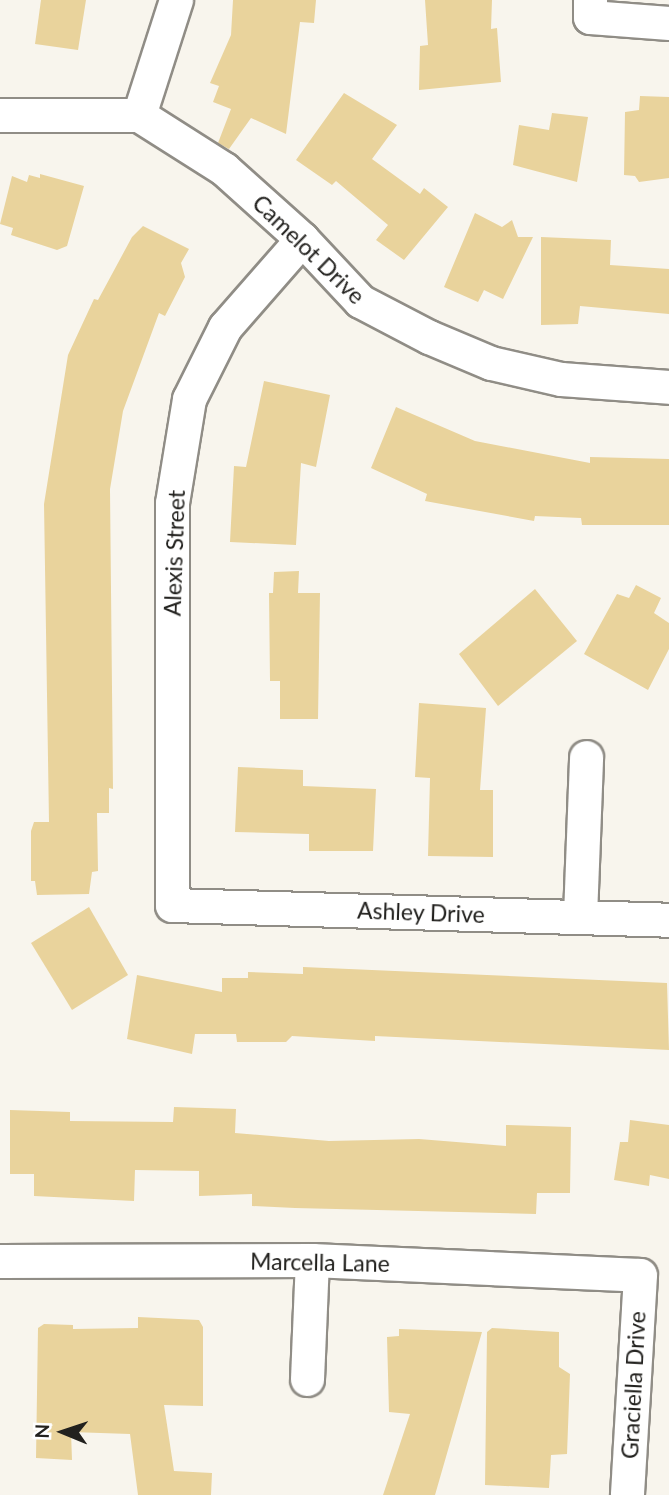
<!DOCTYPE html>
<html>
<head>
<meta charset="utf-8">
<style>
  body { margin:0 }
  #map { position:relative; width:669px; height:1495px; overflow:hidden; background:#f8f5ed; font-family:Lato,sans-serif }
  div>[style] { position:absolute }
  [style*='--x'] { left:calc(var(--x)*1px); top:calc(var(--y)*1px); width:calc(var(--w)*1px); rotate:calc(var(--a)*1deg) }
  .building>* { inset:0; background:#e9d39c }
  .roads { filter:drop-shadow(2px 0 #908d86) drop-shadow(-2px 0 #908d86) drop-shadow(0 2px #908d86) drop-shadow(0 -2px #908d86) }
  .street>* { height:33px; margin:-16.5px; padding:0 16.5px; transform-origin:16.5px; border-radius:16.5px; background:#fff }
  span { translate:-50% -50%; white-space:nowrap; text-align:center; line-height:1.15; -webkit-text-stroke:7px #fff; paint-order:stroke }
  .street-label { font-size:23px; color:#22211e }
  .north { position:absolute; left:28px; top:1397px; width:70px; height:70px; -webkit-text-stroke:5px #fff; paint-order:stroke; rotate:272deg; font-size:19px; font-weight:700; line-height:28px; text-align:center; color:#22211e }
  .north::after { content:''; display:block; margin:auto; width:24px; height:32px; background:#22211e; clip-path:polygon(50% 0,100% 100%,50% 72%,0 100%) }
</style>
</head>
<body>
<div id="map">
  <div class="building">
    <i style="clip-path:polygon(41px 0,86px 0,78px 50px,35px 44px)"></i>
    <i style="clip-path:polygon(233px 0,316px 0,314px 23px,300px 22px,286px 134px,251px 118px,229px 149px,218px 143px,231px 109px,213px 102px,219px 86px,210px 83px,231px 35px)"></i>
    <i style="clip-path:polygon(425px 0,492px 0,491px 29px,497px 28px,501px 82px,419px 90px,420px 46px,428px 45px)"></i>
    <i style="clip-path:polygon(344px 93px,397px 125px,372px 159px,420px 194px,424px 188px,448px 207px,404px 260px,376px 240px,388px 225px,336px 181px,332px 185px,296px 160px)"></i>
    <i style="clip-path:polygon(640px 96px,669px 97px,669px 178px,639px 182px,635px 176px,624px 175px,625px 112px,639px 110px)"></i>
    <i style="clip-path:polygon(552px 113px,588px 117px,577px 182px,513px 165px,519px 125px,549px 130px)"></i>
    <i style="clip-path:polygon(40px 174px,84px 186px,67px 246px,57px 250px,11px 235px,13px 228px,0 224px,12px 176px,27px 182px,29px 175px,40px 178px)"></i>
    <i style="clip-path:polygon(475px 213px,502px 227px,512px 220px,518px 237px,533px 237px,503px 299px,484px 290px,478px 302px,444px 287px)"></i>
    <i style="clip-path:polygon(143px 226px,189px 249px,181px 263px,185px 277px,165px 316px,159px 313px,123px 411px,110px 489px,113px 789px,109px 788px,109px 813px,97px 813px,98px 871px,92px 872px,89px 894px,37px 895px,35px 881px,31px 881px,31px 831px,34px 822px,49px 822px,44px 504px,68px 355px,94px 299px,98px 300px,132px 237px)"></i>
    <i style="clip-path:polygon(541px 237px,611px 240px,610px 265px,669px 269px,669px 314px,580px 306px,578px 324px,541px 325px)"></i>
    <i style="clip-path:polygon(264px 381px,330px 395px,316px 467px,301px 463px,296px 545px,230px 542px,234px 466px,246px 467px)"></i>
    <i style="clip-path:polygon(396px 407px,475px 441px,590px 463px,590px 457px,669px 459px,669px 525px,582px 525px,581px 518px,535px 516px,534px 521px,425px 501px,427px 494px,371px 468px)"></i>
    <i style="clip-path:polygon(299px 571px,298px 593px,320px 593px,318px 719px,280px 719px,280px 681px,270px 681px,269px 593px,273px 593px,274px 572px)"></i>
    <i style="clip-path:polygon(636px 585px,661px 598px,654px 613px,669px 623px,669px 649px,648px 690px,584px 654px,617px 594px,629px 598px)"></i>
    <i style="clip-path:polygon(535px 589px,577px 641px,498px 706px,459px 654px)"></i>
    <i style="clip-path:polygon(419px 703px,486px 708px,480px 790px,493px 790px,493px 857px,428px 856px,430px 778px,415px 777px)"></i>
    <i style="clip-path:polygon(238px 767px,303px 770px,303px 786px,376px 789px,373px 851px,309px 851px,309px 834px,235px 832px)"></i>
    <i style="clip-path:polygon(89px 907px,128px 975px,72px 1010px,31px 943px)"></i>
    <i style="clip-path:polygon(303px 967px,667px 983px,669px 1050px,375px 1036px,375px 1041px,292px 1036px,286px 1042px,237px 1042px,236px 1034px,195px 1034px,192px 1054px,127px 1039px,137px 975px,222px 992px,222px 978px,248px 978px,248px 972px,303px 974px)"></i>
    <i style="clip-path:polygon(174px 1107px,236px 1109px,235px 1133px,329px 1141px,419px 1139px,506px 1146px,506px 1125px,571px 1127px,570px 1193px,537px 1193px,536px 1214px,295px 1208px,252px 1206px,252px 1194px,199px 1196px,199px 1171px,135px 1170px,134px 1201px,34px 1196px,34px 1174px,10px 1174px,10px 1110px,70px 1112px,70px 1121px,173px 1122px)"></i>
    <i style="clip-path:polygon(630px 1120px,669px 1125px,669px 1179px,650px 1175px,649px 1186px,614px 1180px,620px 1142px,628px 1142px)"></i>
    <i style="clip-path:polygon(138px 1317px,199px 1320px,203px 1327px,203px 1406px,164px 1405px,174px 1471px,212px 1473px,211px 1495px,138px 1495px,130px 1434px,71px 1432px,72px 1460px,36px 1458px,38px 1328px,44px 1324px,73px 1325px,73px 1329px,138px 1328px)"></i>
    <i style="clip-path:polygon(492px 1328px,559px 1332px,559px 1367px,570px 1374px,567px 1454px,551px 1455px,549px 1488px,485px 1485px,487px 1332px)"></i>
    <i style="clip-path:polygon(399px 1329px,482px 1332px,435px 1495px,383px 1495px,410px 1414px,389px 1412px,387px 1337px,399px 1336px)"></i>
  </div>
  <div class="roads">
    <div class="street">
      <i style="--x:590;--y:0;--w:17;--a:90"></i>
      <i style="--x:590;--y:17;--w:79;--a:4.3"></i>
      <i style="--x:0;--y:115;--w:139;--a:0"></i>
      <i style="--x:139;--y:115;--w:101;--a:32.4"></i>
      <i style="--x:224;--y:169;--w:105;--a:41.9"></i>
      <i style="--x:302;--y:239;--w:85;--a:46.9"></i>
      <i style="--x:360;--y:301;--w:78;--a:27.6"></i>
      <i style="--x:429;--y:337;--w:67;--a:22.8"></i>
      <i style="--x:491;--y:363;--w:72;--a:12.9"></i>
      <i style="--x:561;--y:379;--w:108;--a:4.2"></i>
      <i style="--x:139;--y:115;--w:121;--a:-72.2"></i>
      <i style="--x:302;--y:239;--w:117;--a:131.2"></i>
      <i style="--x:225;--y:327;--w:80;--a:116.6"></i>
      <i style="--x:189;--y:399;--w:105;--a:99.3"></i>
      <i style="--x:172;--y:503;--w:402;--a:90"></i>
      <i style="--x:172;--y:905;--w:497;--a:1.7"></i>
      <i style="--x:580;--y:916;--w:159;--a:-87.8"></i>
      <i style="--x:0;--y:1261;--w:312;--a:-0.2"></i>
      <i style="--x:312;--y:1260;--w:328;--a:2.6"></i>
      <i style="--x:640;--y:1275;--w:220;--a:93.4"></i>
      <i style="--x:307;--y:1379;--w:119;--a:-87.6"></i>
    </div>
  </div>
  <div class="street-label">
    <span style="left:309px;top:249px;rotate:44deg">Camelot Drive</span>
    <span style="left:174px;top:553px;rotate:-88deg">Alexis Street</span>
    <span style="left:421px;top:912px;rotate:2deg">Ashley Drive</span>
    <span style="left:320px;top:1262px;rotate:1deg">Marcella Lane</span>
    <span style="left:633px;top:1385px;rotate:-87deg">Graciella Drive</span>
  </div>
  <div class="north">N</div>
</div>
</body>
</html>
